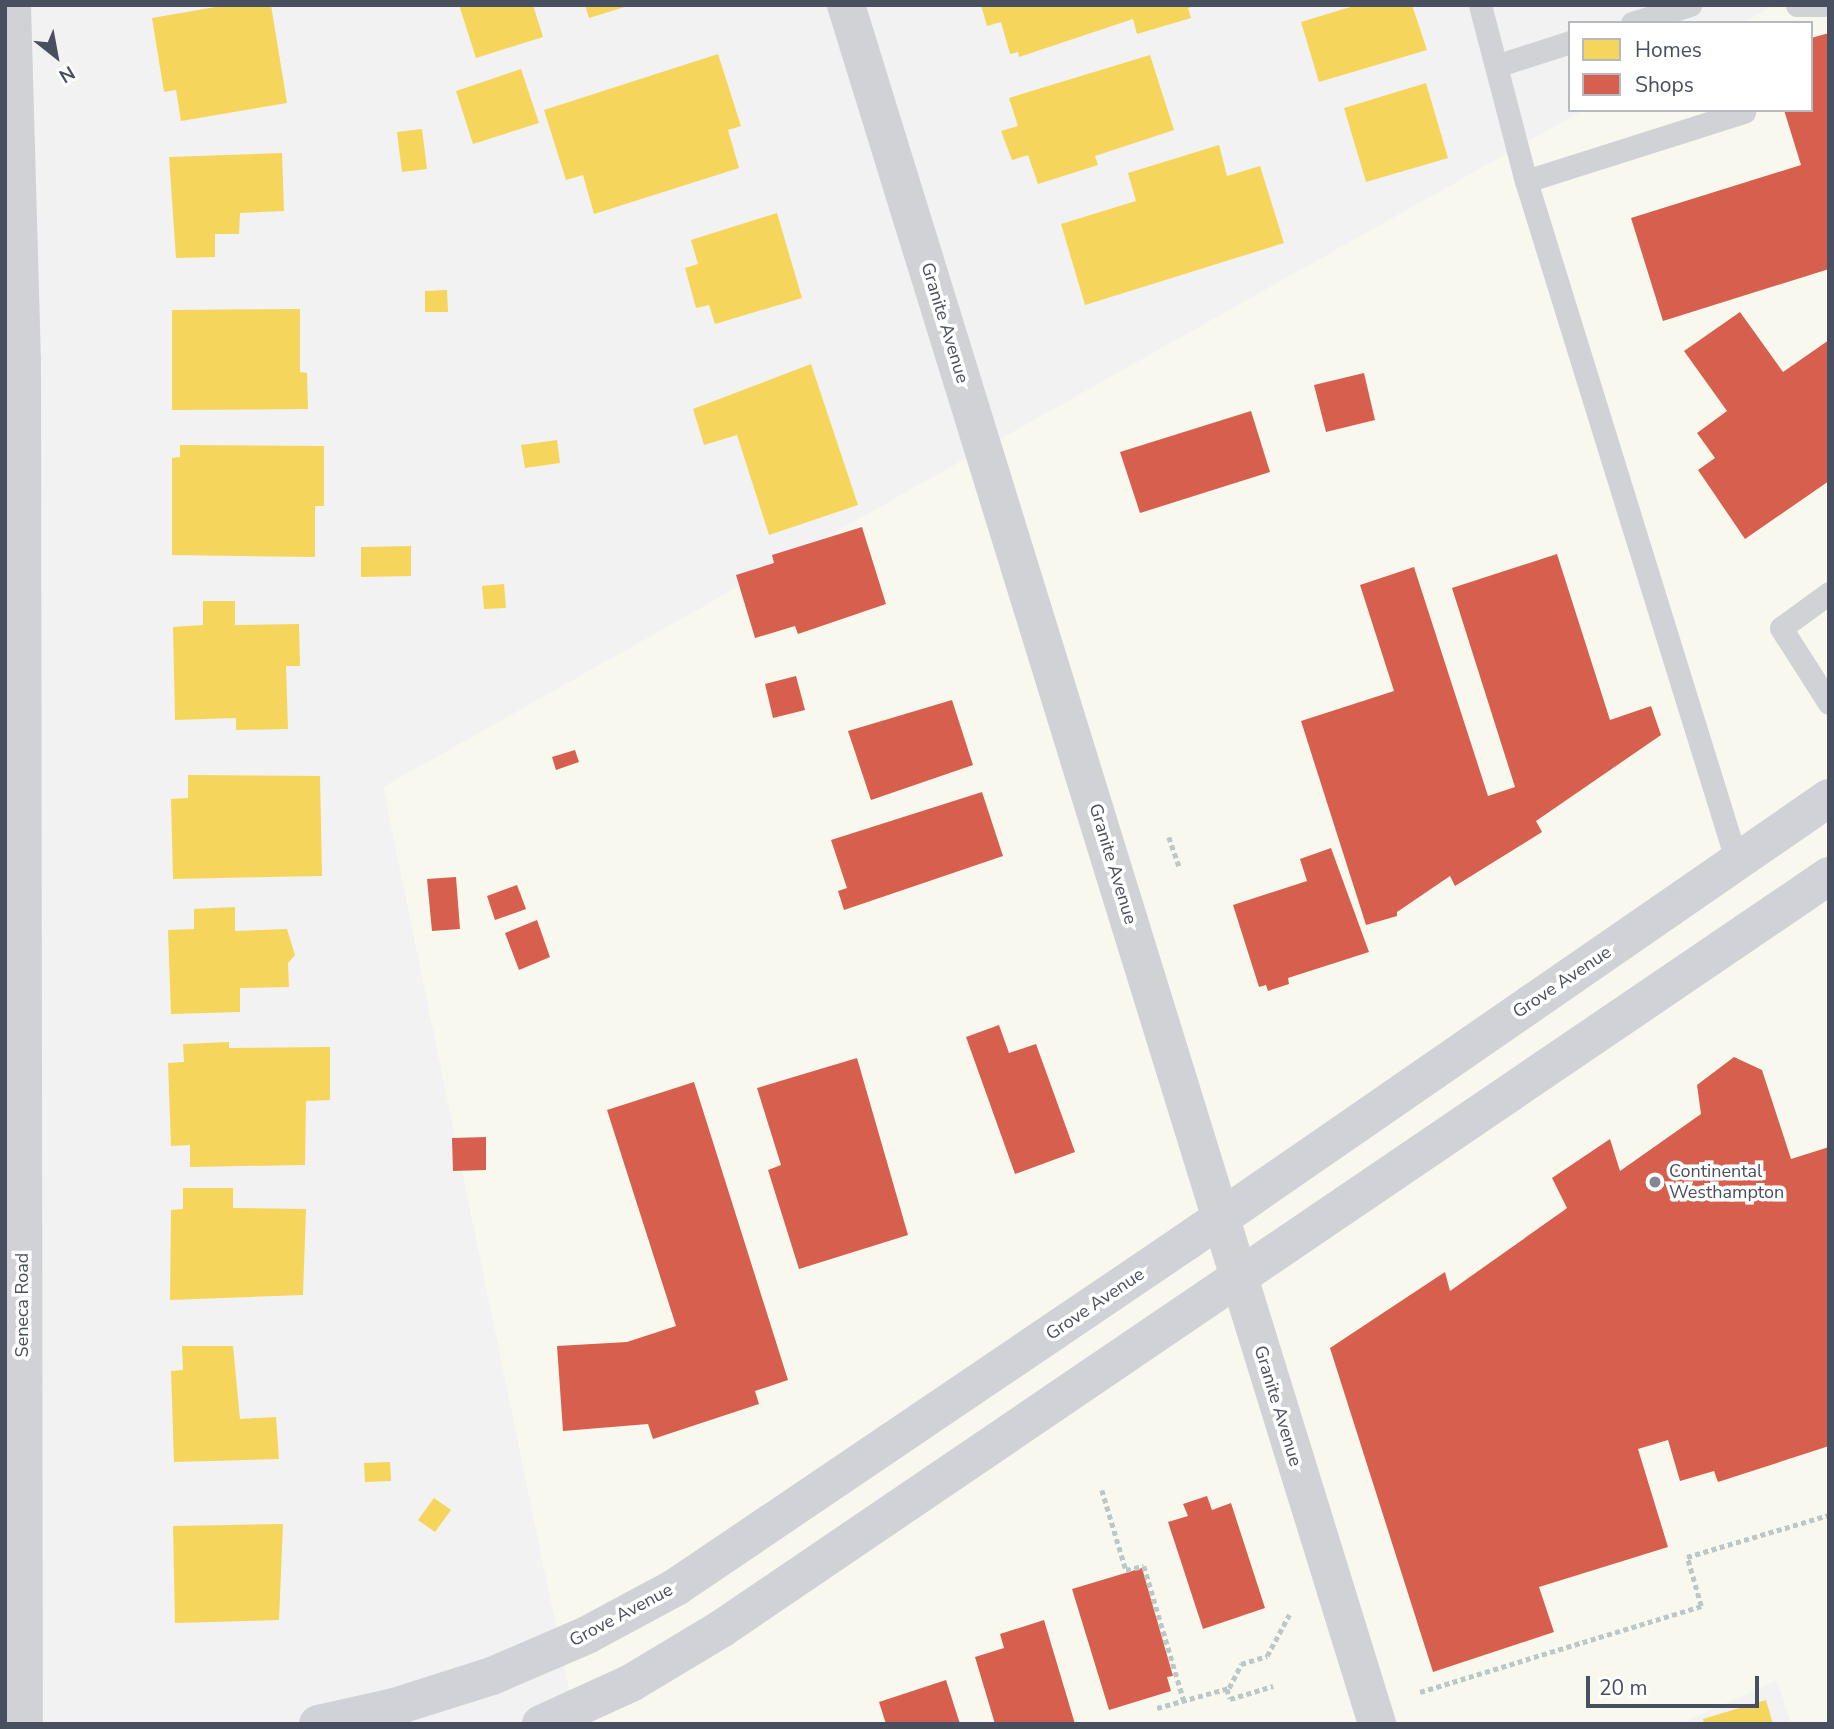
<!DOCTYPE html>
<html>
<head>
<meta charset="utf-8">
<style>
  body { margin:0 }
  #map { position:relative; width:1834px; height:1729px; overflow:hidden; background:#f2f2f2; font-family:"Nunito Sans",sans-serif }
  div>[style] { position:absolute }
  [style*='--x'] { left:calc(var(--x)*1px); top:calc(var(--y)*1px); width:calc(var(--w)*1px); rotate:calc(var(--a)*1deg) }
  .commercial>* { inset:0; background:#f8f8ee }
  .homes>* { inset:0; background:#f6d55c }
  .shops>* { inset:0; background:#d6604d }
  .path>* { height:4.5px; margin-top:-2.25px; transform-origin:0; background:repeating-linear-gradient(90deg,#bcc7c7 0 5px,transparent 0 8.5px) }
  .lane>* { height:23px; margin:-11.5px; padding:0 11.5px; transform-origin:11.5px; border-radius:11.5px; background:#d0d2d5 }
  .street>* { height:38px; margin:-19px; padding:0 19px; transform-origin:19px; border-radius:19px; background:#d0d2d5 }
  .secondary>* { height:38px; margin:-19px; padding:0 19px; transform-origin:19px; border-radius:19px; background:#d1d2d7 }
  .dots>* { width:19px; height:19px; translate:-50% -50%; box-sizing:border-box; border:4px solid #fff; border-radius:50% }
  span { translate:-50% -50%; white-space:nowrap; text-align:center; line-height:1.15; -webkit-text-stroke:7px #fff; paint-order:stroke }
  .street-label { font-size:18px; color:#484f5f }
  .poi-label { font-size:18px; color:#484f5f }
  .left { translate:0 -50%; text-align:left }
  .frame { position:absolute; inset:0; border:7px solid #484f5f; pointer-events:none }
  .legend { position:absolute; left:1568px; top:21px; width:245px; height:91px; box-sizing:border-box; background:#fff; border:2px solid #b6b9bf; margin:0; padding:9px 12px; list-style:none; font-size:21px; color:#484f5f }
  .legend li { display:flex; align-items:center; gap:14px; height:35px }
  .legend b { width:35px; border:2px solid #b6b9bf }
  .north { position:absolute; left:21px; top:21px; width:70px; height:70px; -webkit-text-stroke:5px #fff; paint-order:stroke; rotate:149deg; font-size:19px; font-weight:700; line-height:28px; text-align:center; color:#484f5f }
  .north::after { content:''; display:block; margin:auto; width:24px; height:32px; background:#484f5f; clip-path:polygon(50% 0,100% 100%,50% 72%,0 100%) }
  .scale { position:absolute; left:1586px; top:1676px; width:173px; height:32px; box-sizing:border-box; border:4px solid #484f5f; border-top:0; padding-left:9px; font-size:21px; line-height:24px; white-space:nowrap; color:#484f5f; -webkit-text-stroke:5px #fff; paint-order:stroke }
</style>
</head>
<body>
<div id="map">
  <div class="commercial">
    <i style="clip-path:polygon(1775px 5px,1829px 5px,1829px 1724px,1791px 1724px,1777px 1680px,1680px 1724px,576px 1724px,383px 787px,1584px 110px,1811px 110px,1811px 23px,1742px 23px)"></i>
  </div>
  <div class="homes">
    <i style="clip-path:polygon(227px 5px,271px 5px,287px 103px,181px 121px,176px 90px,164px 92px,152px 18px)"></i>
    <i style="clip-path:polygon(459px 5px,533px 5px,543px 37px,476px 58px)"></i>
    <i style="clip-path:polygon(585px 5px,628px 5px,628px 6px,589px 18px)"></i>
    <i style="clip-path:polygon(981px 5px,1195px 5px,1195px 6px,1188px 8px,1191px 18px,1137px 34px,1133px 19px,1019px 57px,1018px 52px,1010px 54px,1001px 22px,987px 26px)"></i>
    <i style="clip-path:polygon(1357px 5px,1412px 5px,1427px 50px,1319px 82px,1301px 22px)"></i>
    <i style="clip-path:polygon(718px 54px,741px 126px,728px 130px,739px 168px,594px 214px,583px 175px,566px 180px,544px 110px)"></i>
    <i style="clip-path:polygon(1150px 55px,1174px 130px,1095px 156px,1098px 165px,1038px 184px,1028px 155px,1012px 160px,1001px 131px,1018px 126px,1009px 98px)"></i>
    <i style="clip-path:polygon(521px 69px,539px 123px,473px 144px,456px 91px)"></i>
    <i style="clip-path:polygon(1426px 83px,1448px 158px,1366px 182px,1344px 108px)"></i>
    <i style="clip-path:polygon(422px 129px,427px 169px,402px 172px,397px 132px)"></i>
    <i style="clip-path:polygon(1219px 145px,1227px 176px,1260px 166px,1284px 243px,1085px 305px,1061px 224px,1136px 201px,1128px 173px)"></i>
    <i style="clip-path:polygon(282px 153px,284px 211px,240px 213px,239px 234px,215px 234px,215px 257px,176px 258px,169px 157px)"></i>
    <i style="clip-path:polygon(777px 213px,802px 298px,715px 324px,709px 305px,696px 308px,685px 268px,698px 264px,691px 240px)"></i>
    <i style="clip-path:polygon(447px 290px,448px 312px,425px 312px,425px 291px)"></i>
    <i style="clip-path:polygon(300px 309px,300px 372px,307px 373px,308px 409px,172px 410px,172px 310px)"></i>
    <i style="clip-path:polygon(811px 364px,858px 505px,769px 535px,737px 435px,704px 445px,693px 409px)"></i>
    <i style="clip-path:polygon(557px 440px,560px 463px,525px 468px,521px 445px)"></i>
    <i style="clip-path:polygon(180px 445px,324px 446px,324px 506px,315px 506px,315px 557px,172px 555px,172px 458px,180px 457px)"></i>
    <i style="clip-path:polygon(411px 546px,411px 576px,361px 577px,361px 547px)"></i>
    <i style="clip-path:polygon(504px 584px,506px 608px,484px 609px,482px 586px)"></i>
    <i style="clip-path:polygon(203px 601px,235px 601px,235px 625px,299px 624px,300px 666px,286px 666px,288px 729px,236px 730px,236px 718px,175px 720px,173px 627px,203px 625px)"></i>
    <i style="clip-path:polygon(188px 775px,320px 776px,322px 876px,173px 879px,171px 799px,188px 798px)"></i>
    <i style="clip-path:polygon(235px 907px,235px 931px,287px 929px,295px 955px,288px 963px,289px 987px,240px 988px,240px 1012px,171px 1014px,168px 930px,194px 929px,194px 909px)"></i>
    <i style="clip-path:polygon(229px 1042px,229px 1048px,330px 1047px,330px 1100px,306px 1101px,305px 1165px,190px 1167px,190px 1145px,171px 1146px,168px 1063px,184px 1062px,183px 1044px)"></i>
    <i style="clip-path:polygon(183px 1188px,233px 1188px,233px 1208px,306px 1209px,303px 1295px,170px 1300px,171px 1210px,183px 1209px)"></i>
    <i style="clip-path:polygon(182px 1346px,233px 1346px,240px 1419px,276px 1417px,279px 1459px,174px 1462px,171px 1371px,183px 1370px)"></i>
    <i style="clip-path:polygon(390px 1462px,391px 1481px,365px 1482px,364px 1463px)"></i>
    <i style="clip-path:polygon(434px 1498px,451px 1510px,435px 1532px,418px 1520px)"></i>
    <i style="clip-path:polygon(283px 1524px,279px 1620px,175px 1623px,173px 1526px)"></i>
    <i style="clip-path:polygon(1766px 1700px,1773px 1724px,1704px 1724px,1703px 1719px)"></i>
  </div>
  <div class="shops">
    <i style="clip-path:polygon(1829px 33px,1829px 269px,1663px 321px,1631px 218px,1801px 165px,1784px 110px,1811px 110px,1811px 38px)"></i>
    <i style="clip-path:polygon(1740px 312px,1783px 372px,1829px 340px,1829px 481px,1745px 539px,1698px 470px,1715px 458px,1697px 433px,1727px 411px,1684px 351px)"></i>
    <i style="clip-path:polygon(1364px 373px,1375px 420px,1326px 432px,1314px 385px)"></i>
    <i style="clip-path:polygon(1251px 411px,1270px 472px,1140px 513px,1120px 452px)"></i>
    <i style="clip-path:polygon(862px 527px,886px 604px,798px 634px,795px 626px,755px 638px,736px 575px,774px 563px,772px 555px)"></i>
    <i style="clip-path:polygon(1557px 554px,1610px 720px,1651px 706px,1661px 735px,1536px 821px,1542px 832px,1455px 886px,1450px 876px,1397px 912px,1397px 916px,1366px 925px,1301px 721px,1394px 691px,1360px 585px,1414px 567px,1488px 796px,1515px 787px,1452px 588px)"></i>
    <i style="clip-path:polygon(796px 676px,805px 710px,773px 718px,765px 684px)"></i>
    <i style="clip-path:polygon(952px 700px,973px 765px,871px 800px,848px 731px)"></i>
    <i style="clip-path:polygon(575px 750px,579px 762px,556px 770px,552px 757px)"></i>
    <i style="clip-path:polygon(982px 792px,1003px 856px,844px 910px,838px 891px,847px 888px,831px 840px)"></i>
    <i style="clip-path:polygon(1331px 848px,1369px 952px,1288px 978px,1289px 984px,1268px 991px,1266px 985px,1259px 987px,1233px 905px,1307px 881px,1300px 859px)"></i>
    <i style="clip-path:polygon(456px 877px,460px 929px,432px 931px,427px 879px)"></i>
    <i style="clip-path:polygon(517px 885px,526px 909px,495px 920px,487px 896px)"></i>
    <i style="clip-path:polygon(537px 920px,550px 957px,519px 970px,505px 933px)"></i>
    <i style="clip-path:polygon(999px 1025px,1009px 1053px,1036px 1044px,1075px 1152px,1015px 1174px,966px 1037px)"></i>
    <i style="clip-path:polygon(1734px 1057px,1762px 1070px,1791px 1159px,1829px 1147px,1829px 1446px,1718px 1482px,1714px 1471px,1680px 1481px,1668px 1440px,1638px 1449px,1668px 1547px,1539px 1587px,1554px 1632px,1433px 1672px,1330px 1348px,1445px 1272px,1450px 1291px,1563px 1211px,1567px 1208px,1552px 1178px,1610px 1139px,1620px 1171px,1701px 1114px,1697px 1085px)"></i>
    <i style="clip-path:polygon(857px 1058px,908px 1235px,799px 1269px,768px 1170px,781px 1165px,757px 1088px)"></i>
    <i style="clip-path:polygon(694px 1082px,788px 1380px,755px 1391px,759px 1404px,653px 1439px,648px 1424px,563px 1431px,557px 1346px,627px 1342px,676px 1326px,607px 1110px)"></i>
    <i style="clip-path:polygon(486px 1137px,486px 1170px,453px 1171px,452px 1138px)"></i>
    <i style="clip-path:polygon(1207px 1496px,1212px 1510px,1231px 1503px,1265px 1608px,1203px 1629px,1168px 1522px,1188px 1516px,1183px 1504px)"></i>
    <i style="clip-path:polygon(1142px 1568px,1173px 1676px,1167px 1677px,1171px 1691px,1109px 1710px,1072px 1589px)"></i>
    <i style="clip-path:polygon(1044px 1620px,1075px 1724px,995px 1724px,975px 1657px,1004px 1648px,1000px 1634px)"></i>
    <i style="clip-path:polygon(946px 1680px,960px 1724px,886px 1724px,879px 1702px)"></i>
  </div>
  <div class="path">
    <i style="--x:1169;--y:837;--w:31;--a:71"></i>
    <i style="--x:1102;--y:1490;--w:84;--a:73.3"></i>
    <i style="--x:1126;--y:1570;--w:18;--a:-13"></i>
    <i style="--x:1144;--y:1566;--w:141;--a:73.5"></i>
    <i style="--x:1227;--y:1689;--w:10;--a:73"></i>
    <i style="--x:1230;--y:1699;--w:45;--a:-16.8"></i>
    <i style="--x:1420;--y:1692;--w:294;--a:-17"></i>
    <i style="--x:1701;--y:1606;--w:51;--a:-105.9"></i>
    <i style="--x:1687;--y:1557;--w:148;--a:-16.5"></i>
    <i style="--x:1157;--y:1708;--w:75;--a:-15.5"></i>
    <i style="--x:1229;--y:1688;--w:27;--a:-63"></i>
    <i style="--x:1241;--y:1664;--w:27;--a:-17"></i>
    <i style="--x:1267;--y:1656;--w:47;--a:-61.8"></i>
  </div>
  <div class="lane">
    <i style="--x:1480;--y:5;--w:182;--a:75.4"></i>
    <i style="--x:1526;--y:181;--w:713;--a:72.79"></i>
    <i style="--x:1797;--y:5;--w:26;--a:0"></i>
    <i style="--x:1632;--y:23;--w:61;--a:-17.2"></i>
    <i style="--x:1499;--y:65;--w:75;--a:-17.9"></i>
    <i style="--x:1526;--y:181;--w:229;--a:-17.6"></i>
    <i style="--x:1829;--y:593;--w:59;--a:143.9"></i>
    <i style="--x:1781;--y:628;--w:89;--a:57.4"></i>
  </div>
  <div class="street">
    <i style="--x:12;--y:5;--w:355;--a:88.4"></i>
    <i style="--x:22;--y:360;--w:1364;--a:89.92"></i>
    <i style="--x:846;--y:5;--w:1799;--a:72.83"></i>
  </div>
  <div class="secondary">
    <i style="--x:318;--y:1724;--w:78;--a:-12.6"></i>
    <i style="--x:394;--y:1707;--w:103;--a:-17.6"></i>
    <i style="--x:492;--y:1676;--w:103;--a:-23.3"></i>
    <i style="--x:587;--y:1635;--w:101;--a:-28.3"></i>
    <i style="--x:676;--y:1587;--w:616;--a:-34.08"></i>
    <i style="--x:1186;--y:1242;--w:781;--a:-34.63"></i>
    <i style="--x:541;--y:1724;--w:99;--a:-24.5"></i>
    <i style="--x:631;--y:1683;--w:105;--a:-31"></i>
    <i style="--x:721;--y:1629;--w:1340;--a:-34.2"></i>
  </div>
  <div class="dots">
    <i style="left:1655px;top:1182px;background:#848892"></i>
  </div>
  <div class="street-label">
    <span style="left:945px;top:323px;rotate:73deg">Granite Avenue</span>
    <span style="left:1113px;top:864px;rotate:73deg">Granite Avenue</span>
    <span style="left:1562px;top:982px;rotate:-34deg">Grove Avenue</span>
    <span style="left:1095px;top:1304px;rotate:-34deg">Grove Avenue</span>
    <span style="left:22px;top:1305px;rotate:-90deg">Seneca Road</span>
    <span style="left:1278px;top:1406px;rotate:73deg">Granite Avenue</span>
    <span style="left:621px;top:1615px;rotate:-28deg">Grove Avenue</span>
  </div>
  <div class="poi-label">
    <span class="left" style="left:1669px;top:1182px">Continental<br>Westhampton</span>
  </div>
  <div class="frame"></div>
  <ul class="legend">
  <li><b style="height:19px;background:#f6d55c"></b>Homes</li>
  <li><b style="height:19px;background:#d6604d"></b>Shops</li>
  </ul>
  <div class="north">N</div>
  <div class="scale">20 m</div>
</div>
</body>
</html>
